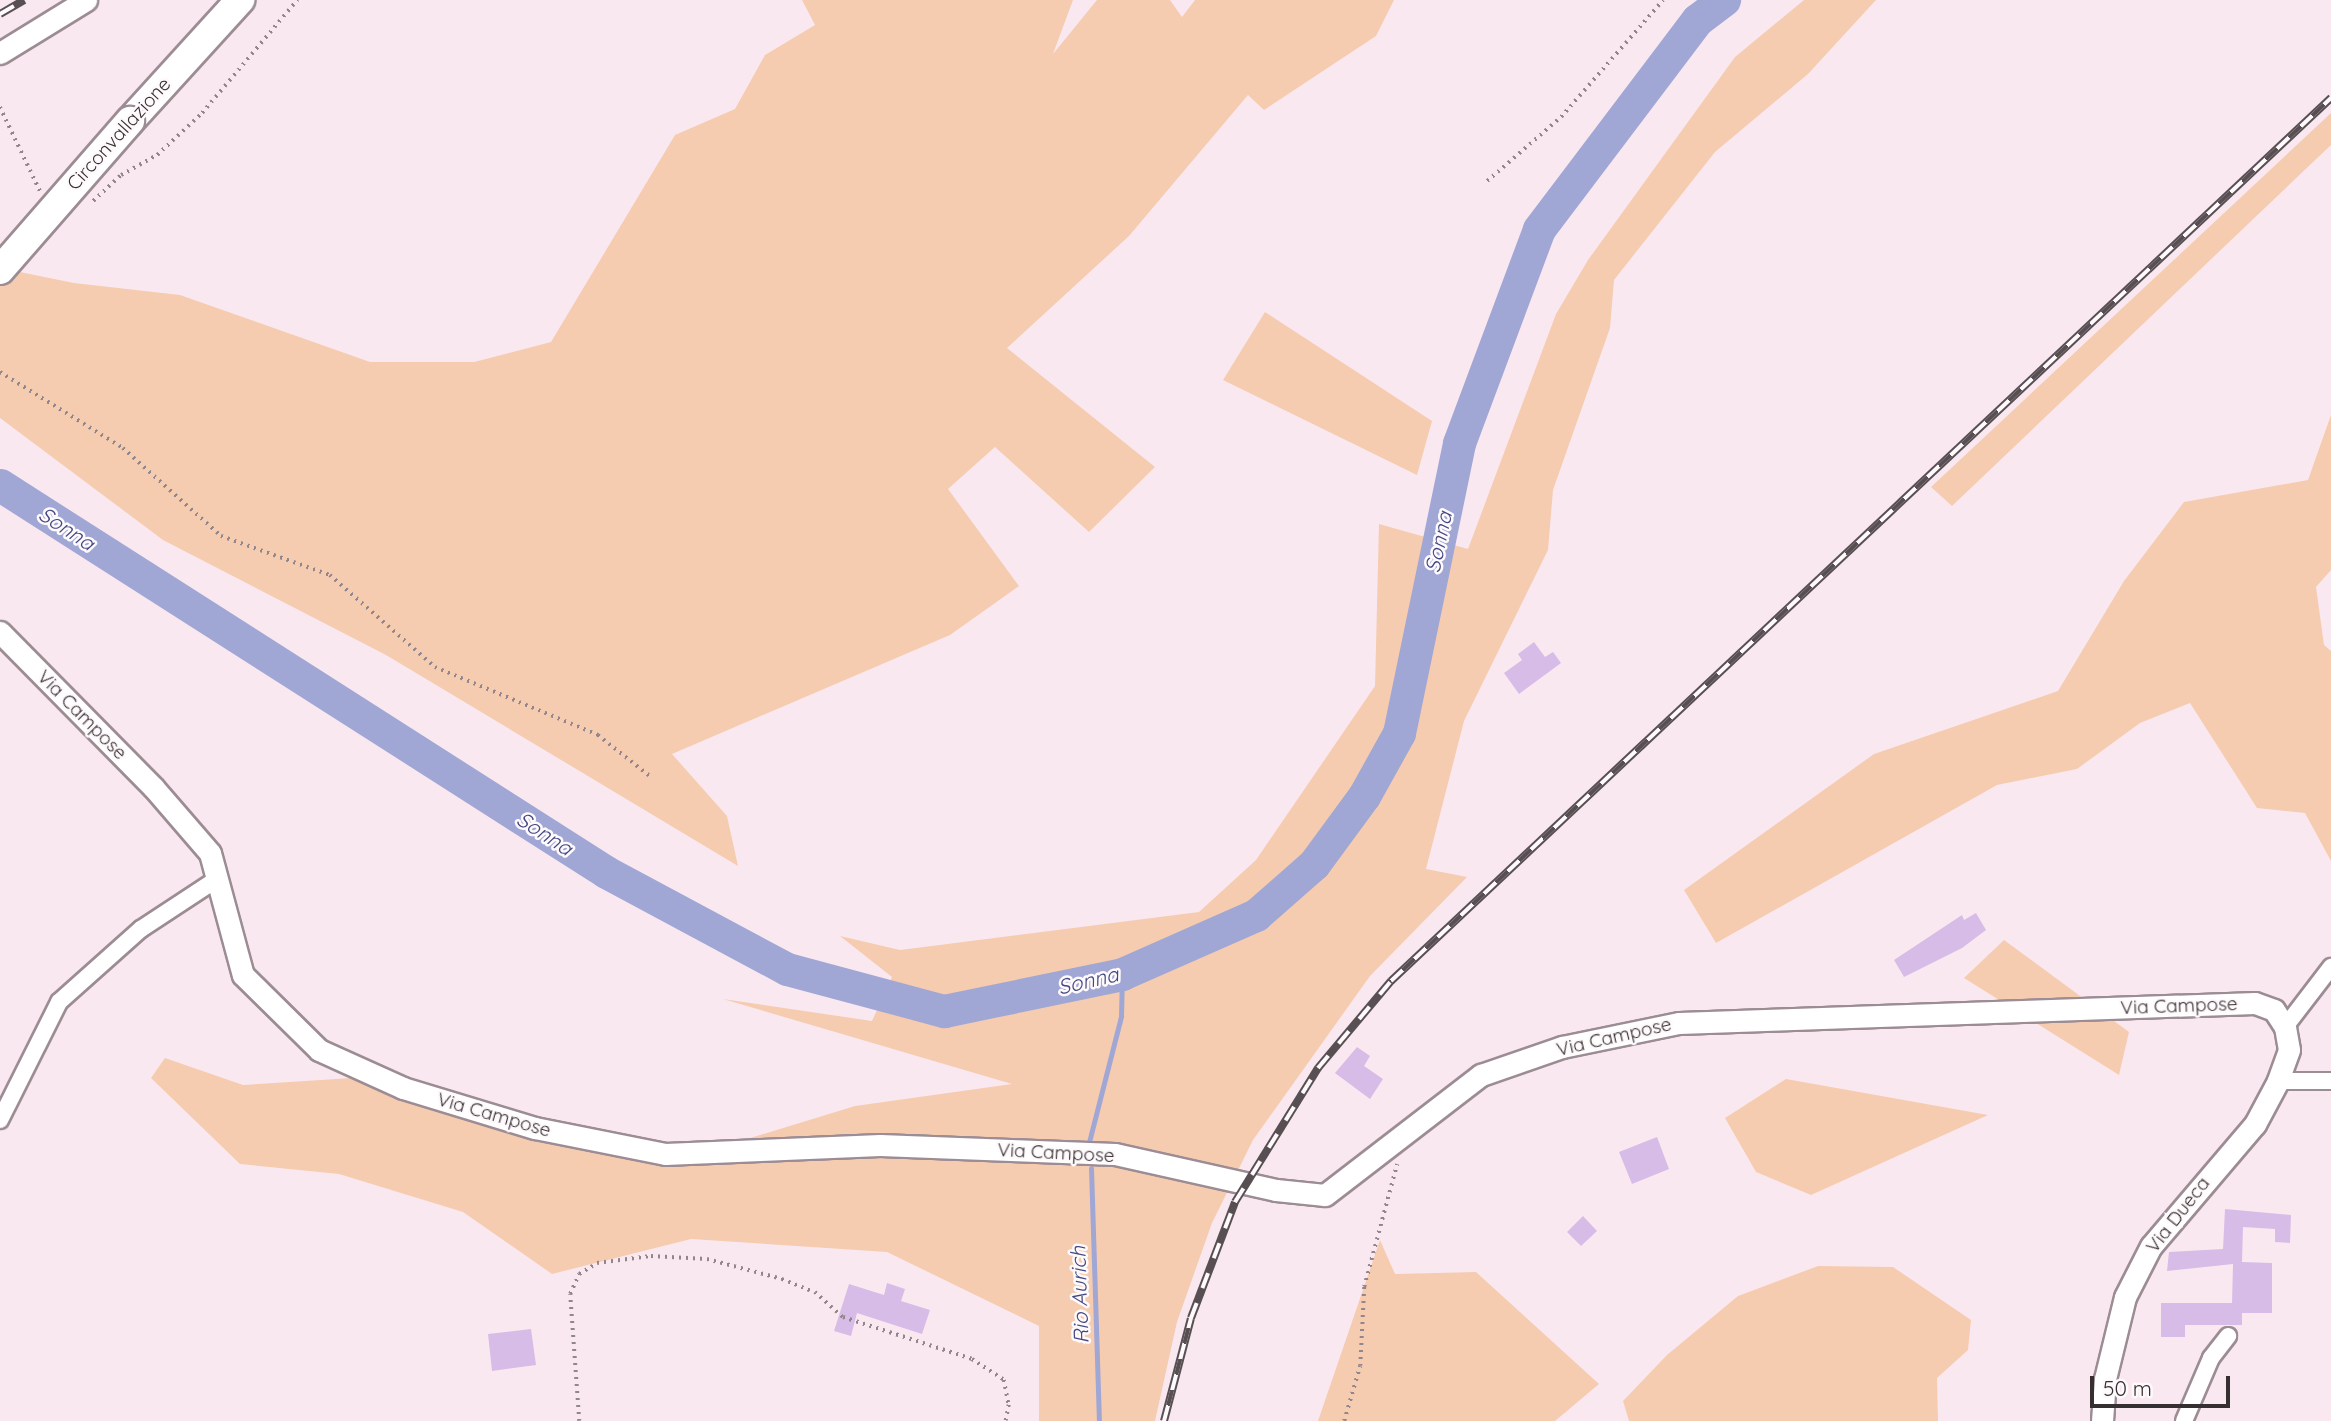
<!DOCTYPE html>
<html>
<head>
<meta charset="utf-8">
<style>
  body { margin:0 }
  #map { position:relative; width:2331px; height:1421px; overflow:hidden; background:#fae8f1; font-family:Quicksand,sans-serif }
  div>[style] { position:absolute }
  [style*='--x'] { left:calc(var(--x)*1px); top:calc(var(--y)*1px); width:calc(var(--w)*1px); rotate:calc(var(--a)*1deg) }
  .green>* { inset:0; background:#f6ccb0 }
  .stream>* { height:5px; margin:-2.5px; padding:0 2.5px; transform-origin:2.5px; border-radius:2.5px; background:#a0a7d5 }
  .river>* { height:33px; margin:-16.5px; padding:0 16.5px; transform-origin:16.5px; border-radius:16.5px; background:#a0a7d5 }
  .building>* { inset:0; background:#d6bce7 }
  .path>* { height:3.5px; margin-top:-1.75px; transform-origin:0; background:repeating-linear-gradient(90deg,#92868c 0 2px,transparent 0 7px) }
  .roads { filter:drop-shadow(2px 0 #9c8c94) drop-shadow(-2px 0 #9c8c94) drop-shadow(0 2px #9c8c94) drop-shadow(0 -2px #9c8c94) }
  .street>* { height:16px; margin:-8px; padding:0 8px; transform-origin:8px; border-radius:8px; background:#fff }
  .secondary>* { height:21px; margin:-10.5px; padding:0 10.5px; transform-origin:10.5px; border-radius:10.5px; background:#fff }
  .highway>* { height:28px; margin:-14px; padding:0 14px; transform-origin:14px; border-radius:14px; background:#fff }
  .rail>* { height:8px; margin-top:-4px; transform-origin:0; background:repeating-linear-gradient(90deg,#fefafc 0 16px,#584f53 0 32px); box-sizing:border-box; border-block:2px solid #584f53 }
  .bridges { filter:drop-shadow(2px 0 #9c8c94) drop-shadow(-2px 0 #9c8c94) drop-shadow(0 2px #9c8c94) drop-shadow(0 -2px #9c8c94) }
  .highway-bridge>* { height:28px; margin:-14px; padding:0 14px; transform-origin:14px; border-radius:14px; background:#fff }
  span { translate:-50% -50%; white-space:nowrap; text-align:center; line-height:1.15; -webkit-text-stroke:5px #fefafc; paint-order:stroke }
  .street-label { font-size:19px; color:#362f32 }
  .water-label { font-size:21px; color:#434882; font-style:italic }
  .scale { position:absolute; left:2090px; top:1376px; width:140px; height:32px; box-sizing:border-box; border:4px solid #362f32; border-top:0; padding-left:9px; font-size:21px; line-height:24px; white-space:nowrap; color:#362f32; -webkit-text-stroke:5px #fefafc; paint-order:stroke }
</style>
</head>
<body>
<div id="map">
  <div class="green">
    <i style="clip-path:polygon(802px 0,1073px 0,1053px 54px,1097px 0,1170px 0,1182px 17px,1195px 0,1394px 0,1376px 36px,1264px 110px,1248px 95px,1129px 236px,1007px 348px,1155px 467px,1089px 532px,995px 447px,948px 489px,1019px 586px,950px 635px,672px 754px,727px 816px,738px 866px,386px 655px,163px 540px,0 418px,0 268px,74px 283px,180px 295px,370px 362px,474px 362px,551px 342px,675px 135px,735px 109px,765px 55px,815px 25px)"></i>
    <i style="clip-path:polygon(1804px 0,1876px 0,1808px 74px,1715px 152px,1614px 280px,1610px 328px,1553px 490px,1548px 550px,1464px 721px,1426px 869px,1467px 877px,1370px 976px,1253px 1140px,1212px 1223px,1177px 1322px,1155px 1421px,1039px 1421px,1039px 1326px,887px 1252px,691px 1239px,552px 1274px,463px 1212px,339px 1174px,240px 1164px,151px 1078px,165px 1058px,243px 1085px,352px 1078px,662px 1165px,855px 1106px,1012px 1084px,723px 999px,872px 1021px,892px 977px,840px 936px,900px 950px,1199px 912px,1256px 860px,1375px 686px,1379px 524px,1468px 549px,1556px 314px,1588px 260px,1735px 57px)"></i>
    <i style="clip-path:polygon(2331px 113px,2331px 145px,1952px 506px,1931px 487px)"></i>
    <i style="clip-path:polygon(1265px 312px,1432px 421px,1417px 475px,1223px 380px)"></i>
    <i style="clip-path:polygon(2331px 415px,2331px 570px,2316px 587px,2324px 645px,2331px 651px,2331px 861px,2305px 813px,2257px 808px,2190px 703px,2140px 723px,2077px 769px,1997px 785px,1716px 943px,1684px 890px,1874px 754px,2058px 691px,2124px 581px,2184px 502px,2308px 480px)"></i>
    <i style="clip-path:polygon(2004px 940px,2129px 1032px,2119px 1075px,1964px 978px)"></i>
    <i style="clip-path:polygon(1786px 1079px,1988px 1115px,1811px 1195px,1756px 1172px,1725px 1118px)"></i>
    <i style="clip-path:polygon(1380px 1240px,1395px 1274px,1476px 1272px,1599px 1384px,1555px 1421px,1318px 1421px)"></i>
    <i style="clip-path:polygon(1818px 1266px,1893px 1267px,1971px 1320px,1968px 1350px,1937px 1378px,1938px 1421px,1629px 1421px,1623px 1401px,1667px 1355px,1738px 1296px)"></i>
  </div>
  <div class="stream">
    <i style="--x:1089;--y:1142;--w:130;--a:-75.7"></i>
    <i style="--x:1121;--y:1016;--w:42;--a:-88.6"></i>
    <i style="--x:1091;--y:1168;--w:253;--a:88.2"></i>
  </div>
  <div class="river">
    <i style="--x:0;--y:485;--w:719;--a:32.56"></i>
    <i style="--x:606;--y:872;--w:205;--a:28.2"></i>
    <i style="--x:787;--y:969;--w:163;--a:15"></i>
    <i style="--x:944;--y:1011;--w:182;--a:-11.7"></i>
    <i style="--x:1122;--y:974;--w:146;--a:-23.8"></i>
    <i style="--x:1256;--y:915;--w:77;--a:-41.3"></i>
    <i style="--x:1314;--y:864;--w:84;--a:-53.7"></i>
    <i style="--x:1364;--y:796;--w:72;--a:-60.9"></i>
    <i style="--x:1399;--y:733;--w:296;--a:-78.3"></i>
    <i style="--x:1459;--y:443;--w:228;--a:-69.5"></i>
    <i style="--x:1539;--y:229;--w:262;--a:-52.9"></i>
    <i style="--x:1697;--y:20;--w:34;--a:-37"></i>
  </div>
  <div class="building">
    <i style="clip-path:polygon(1534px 642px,1545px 657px,1553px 652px,1561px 663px,1519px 694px,1504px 673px,1522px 660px,1518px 654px)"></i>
    <i style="clip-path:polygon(1976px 913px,1986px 930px,1962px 948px,1904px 977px,1894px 960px,1962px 915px,1964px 920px)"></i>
    <i style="clip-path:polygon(1357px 1047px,1370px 1056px,1364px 1066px,1383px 1079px,1370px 1099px,1335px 1073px)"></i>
    <i style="clip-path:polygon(1657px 1137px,1669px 1169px,1632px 1184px,1619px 1152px)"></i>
    <i style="clip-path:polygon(2225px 1209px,2291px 1215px,2290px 1243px,2275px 1242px,2275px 1229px,2243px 1227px,2242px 1262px,2272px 1263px,2272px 1313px,2242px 1313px,2242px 1325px,2185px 1325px,2185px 1337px,2161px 1337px,2161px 1303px,2232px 1303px,2233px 1264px,2167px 1271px,2169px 1252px,2223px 1249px)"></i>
    <i style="clip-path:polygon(1583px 1216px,1597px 1231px,1581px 1246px,1567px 1232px)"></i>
    <i style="clip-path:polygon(887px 1283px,905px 1289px,901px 1301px,930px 1310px,922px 1334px,857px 1313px,851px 1336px,834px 1331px,849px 1284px,884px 1295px)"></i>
    <i style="clip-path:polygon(531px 1329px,536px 1365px,492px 1371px,488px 1334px)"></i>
  </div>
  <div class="path">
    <i style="--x:0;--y:107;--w:93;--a:64.5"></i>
    <i style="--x:1487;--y:181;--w:98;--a:-40.9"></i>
    <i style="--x:1561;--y:117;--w:155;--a:-48.9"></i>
    <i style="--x:93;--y:201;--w:38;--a:-43"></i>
    <i style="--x:121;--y:175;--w:41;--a:-29.1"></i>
    <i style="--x:157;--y:155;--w:62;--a:-43"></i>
    <i style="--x:202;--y:113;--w:148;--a:-49.9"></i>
    <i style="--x:0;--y:372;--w:145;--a:31.7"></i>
    <i style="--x:123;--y:448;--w:132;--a:41.9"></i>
    <i style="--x:221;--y:536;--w:116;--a:19.7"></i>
    <i style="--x:330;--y:575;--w:140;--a:41.2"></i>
    <i style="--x:435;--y:667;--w:177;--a:22.6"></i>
    <i style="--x:598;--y:735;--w:68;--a:38.4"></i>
    <i style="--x:579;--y:1421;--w:127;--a:-94.1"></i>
    <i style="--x:570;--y:1294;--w:22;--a:-66"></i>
    <i style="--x:579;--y:1274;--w:21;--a:-31"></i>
    <i style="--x:597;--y:1263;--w:54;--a:-7.4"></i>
    <i style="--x:651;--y:1256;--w:56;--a:3.1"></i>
    <i style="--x:707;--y:1259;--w:78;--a:14.9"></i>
    <i style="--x:782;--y:1279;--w:35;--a:22"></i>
    <i style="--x:815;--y:1292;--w:38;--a:42"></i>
    <i style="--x:843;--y:1317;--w:136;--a:18"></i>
    <i style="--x:972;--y:1359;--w:38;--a:33"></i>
    <i style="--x:1004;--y:1380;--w:25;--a:79"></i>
    <i style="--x:1009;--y:1405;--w:16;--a:101"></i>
    <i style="--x:1344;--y:1421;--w:57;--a:-73.8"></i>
    <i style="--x:1360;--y:1366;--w:79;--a:-87.1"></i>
    <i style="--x:1364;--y:1287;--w:127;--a:-75"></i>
  </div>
  <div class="roads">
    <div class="street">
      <i style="--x:2285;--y:1027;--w:76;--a:-52.5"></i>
      <i style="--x:2278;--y:1081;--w:53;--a:0"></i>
      <i style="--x:0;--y:1120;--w:132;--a:-63.4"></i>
      <i style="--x:59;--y:1002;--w:110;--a:-41.7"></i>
      <i style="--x:141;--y:929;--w:91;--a:-33.3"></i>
      <i style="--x:2184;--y:1421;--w:69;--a:-66.8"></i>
      <i style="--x:2211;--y:1358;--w:28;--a:-52"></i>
    </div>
    <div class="secondary">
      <i style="--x:0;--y:53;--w:101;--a:-31.6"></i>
      <i style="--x:0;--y:632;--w:218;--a:45.4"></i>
      <i style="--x:153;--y:787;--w:87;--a:49.2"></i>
      <i style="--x:210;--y:853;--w:126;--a:74.9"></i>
      <i style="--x:243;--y:975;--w:107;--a:44.6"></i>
      <i style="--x:319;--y:1050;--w:92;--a:24.3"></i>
      <i style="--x:403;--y:1088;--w:138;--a:16.9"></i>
      <i style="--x:535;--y:1128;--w:133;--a:11.3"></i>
      <i style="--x:665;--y:1154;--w:215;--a:-2.4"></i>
      <i style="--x:880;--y:1145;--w:235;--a:2.2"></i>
      <i style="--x:1115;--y:1154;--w:165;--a:12.6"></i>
      <i style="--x:1276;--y:1190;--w:49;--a:5.8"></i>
      <i style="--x:1325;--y:1195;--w:197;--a:-37.6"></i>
      <i style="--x:1481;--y:1075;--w:86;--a:-19.1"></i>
      <i style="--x:1562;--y:1047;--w:119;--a:-11.6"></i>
      <i style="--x:1679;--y:1023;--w:576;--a:-1.99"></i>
      <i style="--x:2255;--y:1003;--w:20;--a:20"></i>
      <i style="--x:2274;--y:1010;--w:20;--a:57"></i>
      <i style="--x:2285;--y:1027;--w:23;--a:80"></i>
      <i style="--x:2289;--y:1050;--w:33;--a:110"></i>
      <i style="--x:2278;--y:1081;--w:49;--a:118.1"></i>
      <i style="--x:2255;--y:1124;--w:160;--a:130.4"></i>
      <i style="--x:2151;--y:1246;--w:57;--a:117"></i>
      <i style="--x:2125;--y:1297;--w:84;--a:103.7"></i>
      <i style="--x:2105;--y:1379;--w:42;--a:94.1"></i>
    </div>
    <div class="highway">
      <i style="--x:130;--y:121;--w:164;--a:-47.7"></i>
    </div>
  </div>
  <div class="rail">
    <i style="--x:0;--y:14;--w:28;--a:-30"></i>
    <i style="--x:1164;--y:1421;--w:106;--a:-75.3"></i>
    <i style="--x:1191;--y:1318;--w:124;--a:-69.2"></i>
    <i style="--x:1235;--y:1202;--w:158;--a:-58.2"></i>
    <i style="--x:1318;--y:1068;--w:114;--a:-50"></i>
    <i style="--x:1391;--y:981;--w:1290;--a:-43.21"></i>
  </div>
  <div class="bridges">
    <div class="highway-bridge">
      <i style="--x:0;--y:270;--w:198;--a:-48.9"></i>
    </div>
  </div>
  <div class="street-label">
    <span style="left:119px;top:134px;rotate:-48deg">Circonvallazione</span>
    <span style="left:82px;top:715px;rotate:45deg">Via Campose</span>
    <span style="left:2179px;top:1006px;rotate:-2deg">Via Campose</span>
    <span style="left:1614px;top:1037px;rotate:-13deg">Via Campose</span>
    <span style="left:494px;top:1115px;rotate:16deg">Via Campose</span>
    <span style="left:1056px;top:1153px;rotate:3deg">Via Campose</span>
    <span style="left:2178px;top:1215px;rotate:-52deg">Via Dueca</span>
  </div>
  <div class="water-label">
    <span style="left:67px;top:528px;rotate:33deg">Sonna</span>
    <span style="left:1438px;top:542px;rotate:-78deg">Sonna</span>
    <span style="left:545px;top:833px;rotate:33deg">Sonna</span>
    <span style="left:1088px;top:980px;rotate:-13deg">Sonna</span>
    <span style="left:1079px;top:1295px;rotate:-92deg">Rio Aurich</span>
  </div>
  <div class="scale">50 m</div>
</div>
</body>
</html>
